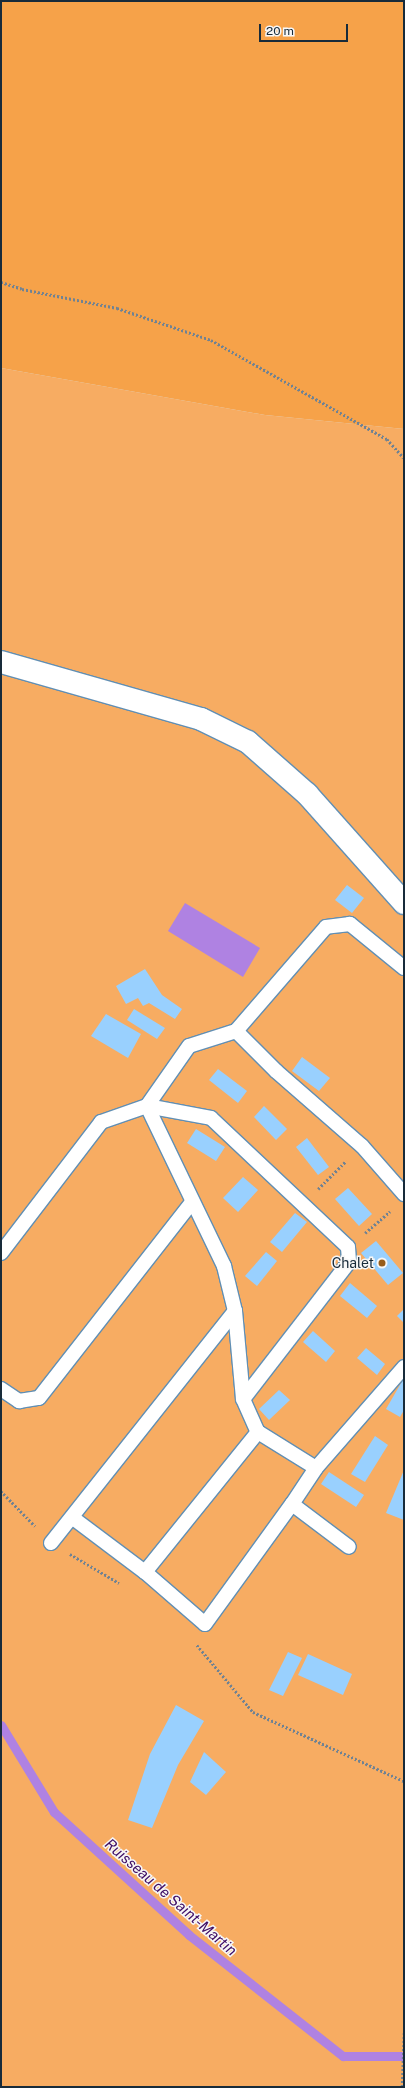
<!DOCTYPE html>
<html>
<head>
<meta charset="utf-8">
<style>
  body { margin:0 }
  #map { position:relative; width:405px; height:2088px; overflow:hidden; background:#daecfc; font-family:"Public Sans",sans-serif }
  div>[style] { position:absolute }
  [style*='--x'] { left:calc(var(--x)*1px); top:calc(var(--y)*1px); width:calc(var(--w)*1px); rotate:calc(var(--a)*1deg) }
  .green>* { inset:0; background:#f7ac62 }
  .forest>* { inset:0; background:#f6a249 }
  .water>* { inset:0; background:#af82e2 }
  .stream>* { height:9px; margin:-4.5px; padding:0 4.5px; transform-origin:4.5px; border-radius:4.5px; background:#af82e2 }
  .building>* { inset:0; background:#99d0fe }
  .path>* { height:2.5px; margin-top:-1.25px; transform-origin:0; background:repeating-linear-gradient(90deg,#708292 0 2px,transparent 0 4px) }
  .roads { filter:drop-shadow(1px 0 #628fb3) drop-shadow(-1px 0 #628fb3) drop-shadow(0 1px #628fb3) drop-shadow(0 -1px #628fb3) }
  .lane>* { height:14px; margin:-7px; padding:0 7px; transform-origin:7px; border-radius:7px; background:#fff }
  .street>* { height:22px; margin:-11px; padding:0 11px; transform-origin:11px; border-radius:11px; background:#fff }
  .dots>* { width:11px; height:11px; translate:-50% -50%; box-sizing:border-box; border:2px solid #f7f7f7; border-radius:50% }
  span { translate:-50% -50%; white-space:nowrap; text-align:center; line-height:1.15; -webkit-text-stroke:3px #f7f7f7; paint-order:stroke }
  .poi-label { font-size:14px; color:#182b3a }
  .right { translate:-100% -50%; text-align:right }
  .water-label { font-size:15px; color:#3f0e65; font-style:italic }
  .frame { position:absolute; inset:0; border:2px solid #182b3a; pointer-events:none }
  .scale { position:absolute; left:259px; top:24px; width:89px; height:18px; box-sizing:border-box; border:2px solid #182b3a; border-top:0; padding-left:5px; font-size:12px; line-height:14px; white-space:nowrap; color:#182b3a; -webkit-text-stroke:3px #f7f7f7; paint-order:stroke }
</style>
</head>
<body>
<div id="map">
  <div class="green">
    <i style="clip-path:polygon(1px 368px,265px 415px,404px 429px,404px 2087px,1px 2087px)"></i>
  </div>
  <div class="forest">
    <i style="clip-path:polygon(1px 1px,404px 1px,404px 429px,265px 415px,1px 368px)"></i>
  </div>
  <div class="water">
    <i style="clip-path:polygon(185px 903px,260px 948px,243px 977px,168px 931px)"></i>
  </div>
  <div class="stream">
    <i style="--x:1;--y:1725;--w:102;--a:58.7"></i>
    <i style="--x:54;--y:1812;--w:183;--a:42.3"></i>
    <i style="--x:189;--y:1935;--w:196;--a:38.2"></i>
    <i style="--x:343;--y:2056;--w:61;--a:0"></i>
  </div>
  <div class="building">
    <i style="clip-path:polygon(347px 885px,364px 898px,352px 913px,335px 900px)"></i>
    <i style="clip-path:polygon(145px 969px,162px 995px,182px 1009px,175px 1019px,149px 1003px,143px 1006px,138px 998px,126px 1004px,116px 986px)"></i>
    <i style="clip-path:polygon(134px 1009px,165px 1028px,157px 1039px,127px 1020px)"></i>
    <i style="clip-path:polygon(106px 1014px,141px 1034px,128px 1058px,91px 1036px)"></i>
    <i style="clip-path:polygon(302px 1057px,330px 1078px,319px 1091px,292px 1071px)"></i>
    <i style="clip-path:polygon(218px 1069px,247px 1091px,238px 1103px,209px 1080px)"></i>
    <i style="clip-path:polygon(264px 1106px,287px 1129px,276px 1140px,254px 1117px)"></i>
    <i style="clip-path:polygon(196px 1129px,225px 1147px,216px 1161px,187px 1143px)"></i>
    <i style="clip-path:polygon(307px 1138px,329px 1167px,318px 1175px,296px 1147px)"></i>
    <i style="clip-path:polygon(243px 1177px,258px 1190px,238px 1212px,223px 1198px)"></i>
    <i style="clip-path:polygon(348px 1188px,372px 1214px,359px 1226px,335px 1199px)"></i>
    <i style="clip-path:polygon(295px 1213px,307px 1222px,282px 1252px,270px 1242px)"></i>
    <i style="clip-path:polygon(376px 1241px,403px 1273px,388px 1285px,361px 1253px)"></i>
    <i style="clip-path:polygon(266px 1252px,277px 1261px,257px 1286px,245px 1276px)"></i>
    <i style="clip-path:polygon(350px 1283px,377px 1306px,367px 1318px,340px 1296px)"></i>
    <i style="clip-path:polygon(404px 1309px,404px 1323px,397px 1316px)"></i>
    <i style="clip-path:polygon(313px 1331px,335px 1351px,326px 1362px,303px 1342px)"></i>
    <i style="clip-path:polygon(366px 1348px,385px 1364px,377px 1375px,357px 1358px)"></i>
    <i style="clip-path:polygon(404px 1378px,404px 1410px,400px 1417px,386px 1409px)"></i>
    <i style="clip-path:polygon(279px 1390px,290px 1400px,269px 1420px,259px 1409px)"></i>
    <i style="clip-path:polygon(375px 1436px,388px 1445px,365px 1482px,351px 1474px)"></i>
    <i style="clip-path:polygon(404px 1470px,404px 1520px,386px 1513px)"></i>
    <i style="clip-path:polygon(329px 1472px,364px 1495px,356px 1507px,321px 1484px)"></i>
    <i style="clip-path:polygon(288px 1652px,302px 1658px,283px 1696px,269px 1690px)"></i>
    <i style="clip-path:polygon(308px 1654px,352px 1674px,343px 1695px,298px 1675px)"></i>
    <i style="clip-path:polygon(176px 1705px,204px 1721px,178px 1765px,152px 1828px,128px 1820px,150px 1754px)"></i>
    <i style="clip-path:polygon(204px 1752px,226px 1772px,206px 1795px,190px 1782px)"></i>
  </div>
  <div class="path">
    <i style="--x:1;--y:282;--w:22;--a:18"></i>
    <i style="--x:22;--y:289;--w:97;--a:11.3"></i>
    <i style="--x:117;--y:308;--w:99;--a:18.8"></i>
    <i style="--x:211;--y:340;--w:202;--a:29.4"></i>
    <i style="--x:387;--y:439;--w:25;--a:48"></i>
    <i style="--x:318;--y:1189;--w:40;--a:-45"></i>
    <i style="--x:365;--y:1233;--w:33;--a:-41"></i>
    <i style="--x:1;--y:1491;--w:49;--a:45.8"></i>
    <i style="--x:70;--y:1554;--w:57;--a:30.6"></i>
    <i style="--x:197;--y:1645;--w:87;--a:50.1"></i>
    <i style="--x:253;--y:1712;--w:166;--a:24.6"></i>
    <i style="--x:402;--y:2087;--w:55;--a:-87.9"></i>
  </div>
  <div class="roads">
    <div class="lane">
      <i style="--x:404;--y:968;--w:70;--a:-140.8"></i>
      <i style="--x:350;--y:924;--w:24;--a:173"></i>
      <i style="--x:326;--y:927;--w:138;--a:130.9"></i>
      <i style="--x:236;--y:1031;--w:57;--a:45"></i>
      <i style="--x:276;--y:1071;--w:114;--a:41.1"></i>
      <i style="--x:362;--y:1146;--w:64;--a:48.8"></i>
      <i style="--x:236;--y:1031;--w:49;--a:162.3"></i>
      <i style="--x:189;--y:1046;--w:73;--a:125"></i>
      <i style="--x:147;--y:1106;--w:178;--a:64.3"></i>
      <i style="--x:224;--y:1266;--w:46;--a:76.3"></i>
      <i style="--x:235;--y:1311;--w:88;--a:84.8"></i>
      <i style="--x:243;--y:1399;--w:36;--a:66"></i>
      <i style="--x:258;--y:1432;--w:68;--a:31.8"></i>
      <i style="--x:316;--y:1468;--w:134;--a:-48.9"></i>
      <i style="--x:1;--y:1253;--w:165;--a:-52.6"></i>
      <i style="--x:101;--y:1122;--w:49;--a:-19.2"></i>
      <i style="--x:147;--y:1106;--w:65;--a:10.6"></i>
      <i style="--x:211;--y:1118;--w:188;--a:43.3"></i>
      <i style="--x:348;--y:1247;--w:15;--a:86"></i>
      <i style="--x:349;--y:1262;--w:173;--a:127.7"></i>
      <i style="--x:1;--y:1389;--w:22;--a:34"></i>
      <i style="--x:19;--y:1401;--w:20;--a:-9"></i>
      <i style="--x:39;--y:1398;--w:249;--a:-52"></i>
      <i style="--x:316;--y:1468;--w:43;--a:123.7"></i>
      <i style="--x:292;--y:1504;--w:71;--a:37"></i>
      <i style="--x:73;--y:1518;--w:90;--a:36.9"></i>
      <i style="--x:145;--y:1572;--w:180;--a:-51.1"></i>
      <i style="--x:51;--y:1543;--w:296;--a:-51.6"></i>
      <i style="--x:145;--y:1572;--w:79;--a:40.9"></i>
      <i style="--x:205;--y:1624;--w:148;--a:-54.1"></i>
    </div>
    <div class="street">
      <i style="--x:1;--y:662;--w:208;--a:15.9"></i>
      <i style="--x:201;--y:719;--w:52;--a:26.1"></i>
      <i style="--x:248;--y:742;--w:79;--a:41.4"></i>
      <i style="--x:307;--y:794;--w:146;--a:48.3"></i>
    </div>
  </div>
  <div class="dots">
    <i style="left:382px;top:1263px;background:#975d1b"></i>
  </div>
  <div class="poi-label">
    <span class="right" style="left:374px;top:1263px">Chalet</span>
  </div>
  <div class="water-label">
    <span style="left:171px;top:1897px;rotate:41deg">Ruisseau de Saint-Martin</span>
  </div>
  <div class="frame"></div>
  <div class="scale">20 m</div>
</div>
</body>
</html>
